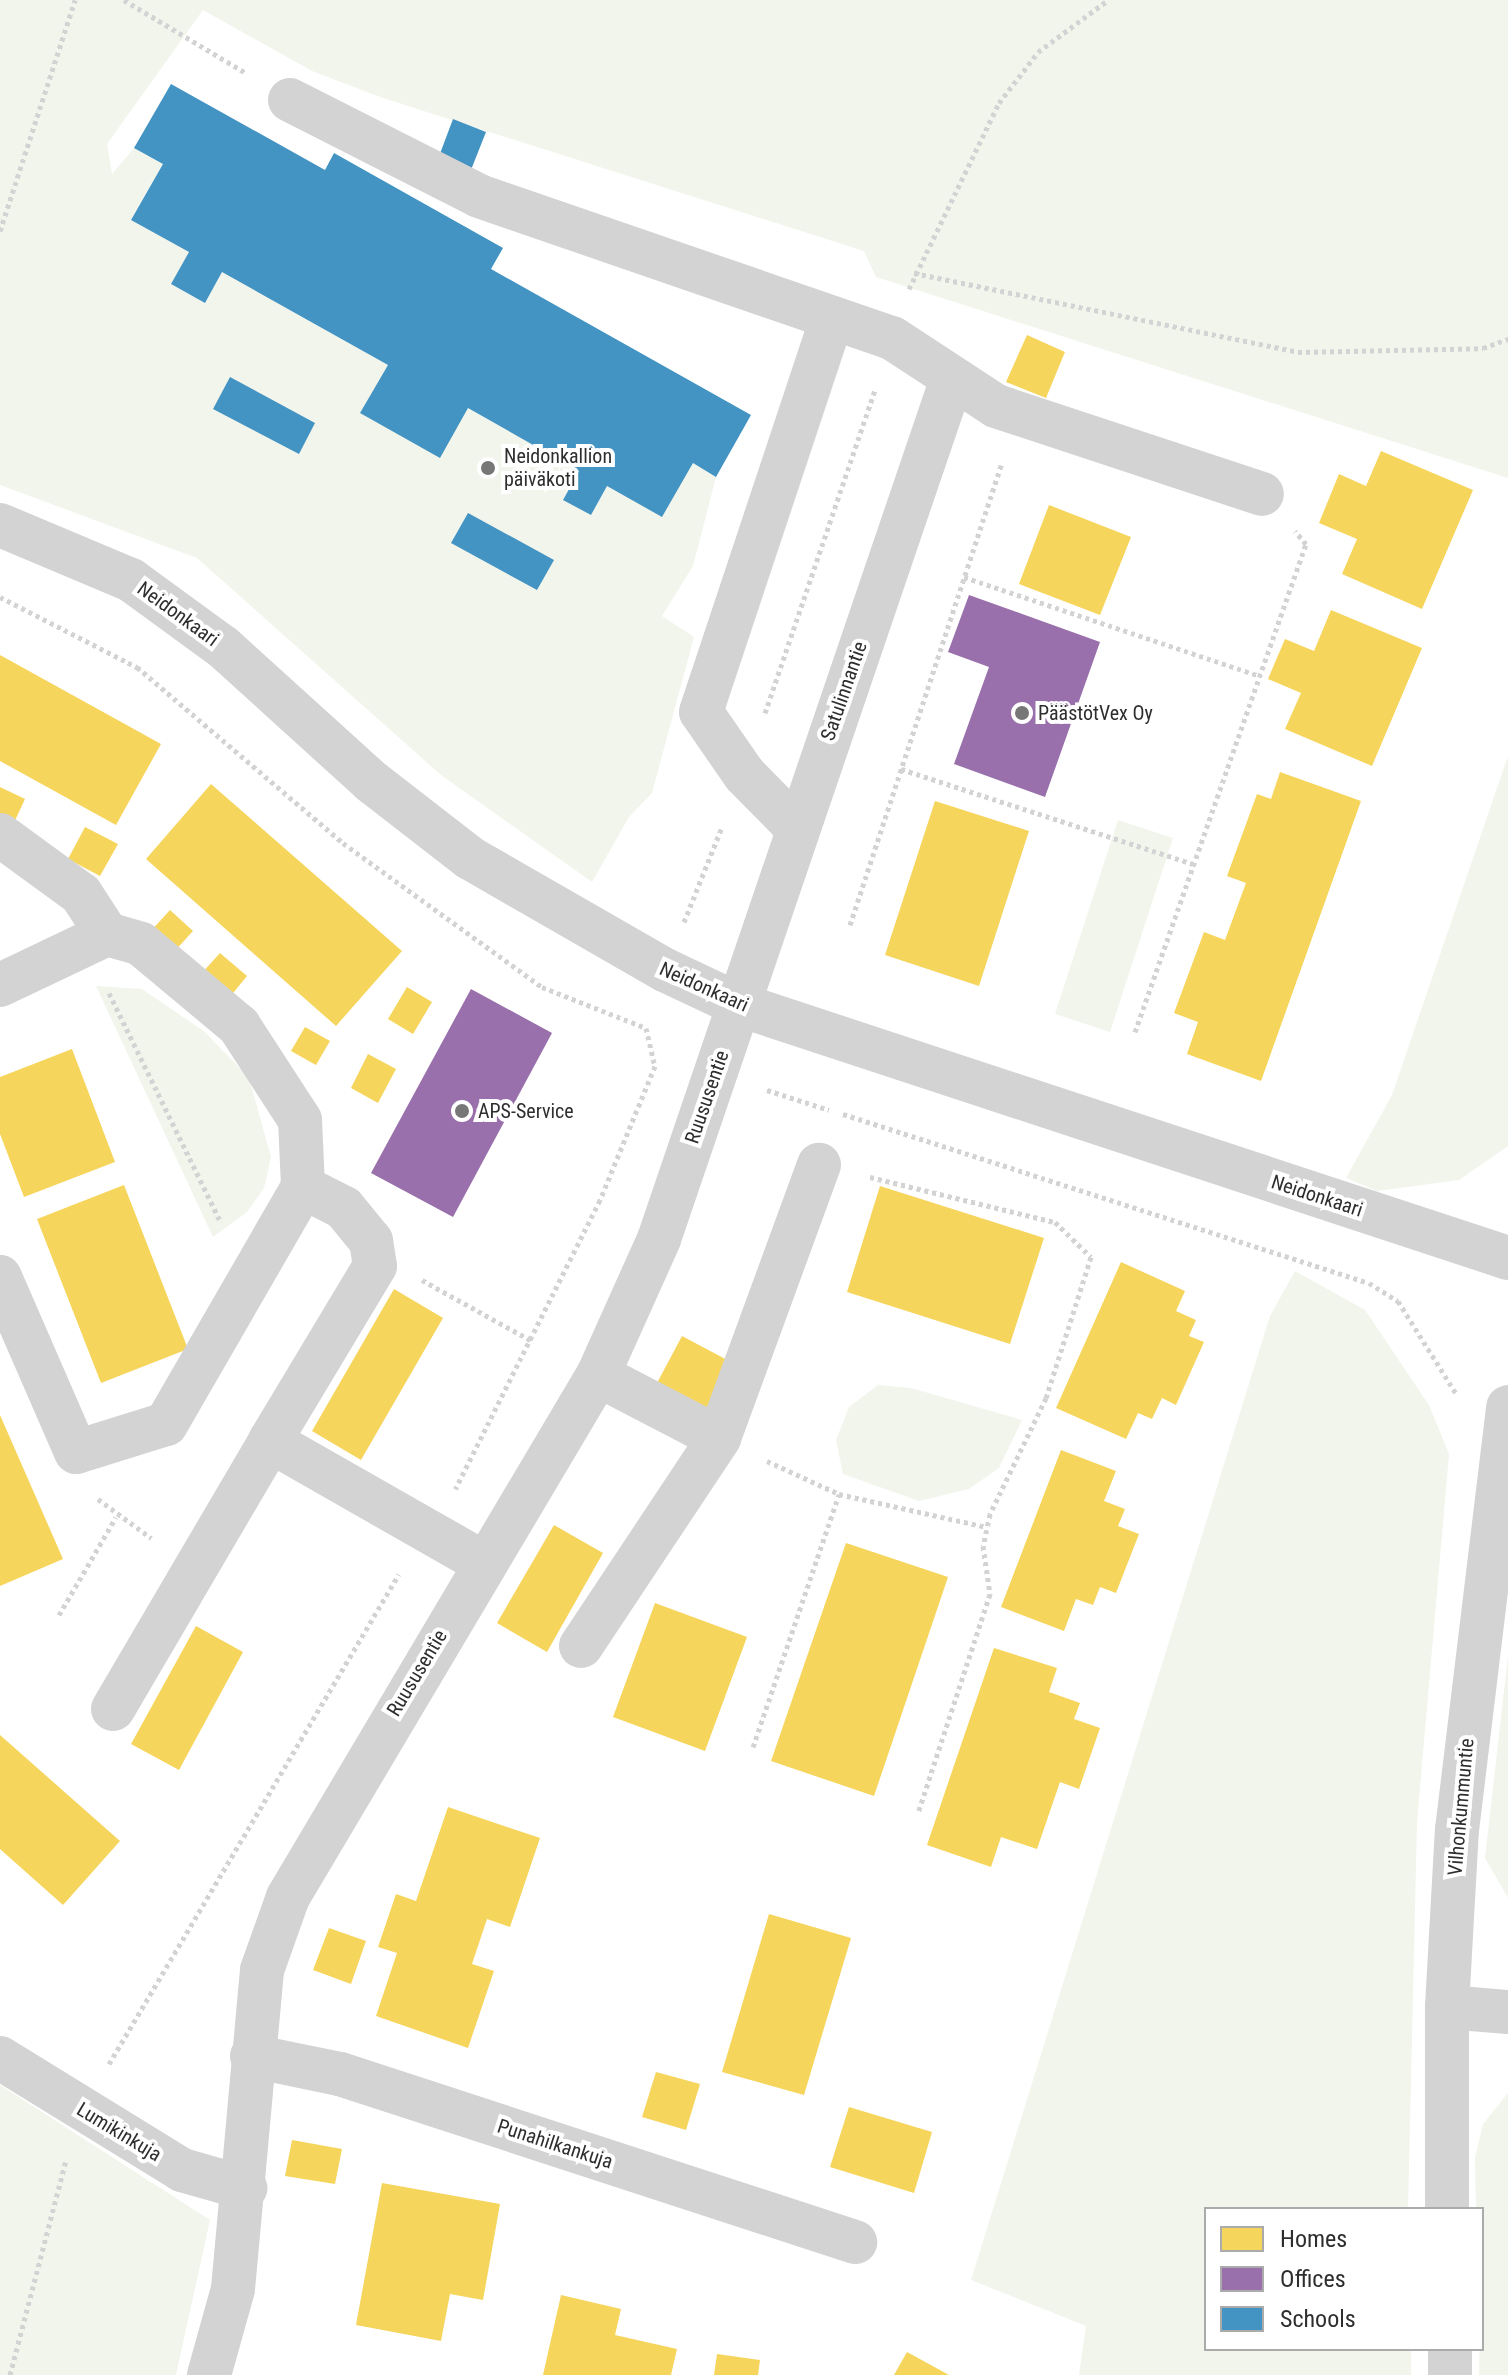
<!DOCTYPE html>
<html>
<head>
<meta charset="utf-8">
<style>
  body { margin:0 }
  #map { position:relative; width:1508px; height:2375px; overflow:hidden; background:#fff; font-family:"Roboto Condensed",sans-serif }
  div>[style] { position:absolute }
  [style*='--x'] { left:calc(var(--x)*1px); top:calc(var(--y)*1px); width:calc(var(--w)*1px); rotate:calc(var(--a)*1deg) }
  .green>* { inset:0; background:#f2f5eb }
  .homes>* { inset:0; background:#f6d55c }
  .offices>* { inset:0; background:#9970ab }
  .schools>* { inset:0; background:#4393c3 }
  .path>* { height:5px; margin-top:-2.5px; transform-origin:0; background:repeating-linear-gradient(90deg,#d3d3d3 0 4px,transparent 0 8px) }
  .minor>* { height:44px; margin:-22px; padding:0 22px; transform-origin:22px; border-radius:22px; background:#d3d3d3 }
  .dots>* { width:22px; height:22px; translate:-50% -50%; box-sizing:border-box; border:4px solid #fff; border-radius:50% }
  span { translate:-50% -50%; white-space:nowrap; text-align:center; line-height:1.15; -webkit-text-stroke:8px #fff; paint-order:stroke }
  .poi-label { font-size:20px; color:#2e2e2e }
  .left { translate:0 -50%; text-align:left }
  .street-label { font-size:20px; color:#2e2e2e }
  .legend { position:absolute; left:1204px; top:2207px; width:280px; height:144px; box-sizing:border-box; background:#fff; border:2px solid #ababab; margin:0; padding:10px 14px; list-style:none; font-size:24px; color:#2e2e2e }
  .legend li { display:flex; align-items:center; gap:16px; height:40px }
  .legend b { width:40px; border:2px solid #ababab }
</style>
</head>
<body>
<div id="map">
  <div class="green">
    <i style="clip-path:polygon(0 0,1508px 0,1508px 478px,876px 277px,864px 251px,383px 98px,312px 71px,203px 10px,107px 144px,112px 174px,134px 148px,163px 164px,131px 219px,189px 252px,172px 285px,205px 303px,222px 272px,388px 365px,360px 413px,468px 408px,579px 471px,563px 499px,591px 515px,607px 486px,662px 517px,693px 463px,716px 477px,693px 566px,662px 616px,694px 637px,652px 793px,629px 817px,592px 882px,441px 775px,197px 558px,0 485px)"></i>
    <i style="clip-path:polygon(1508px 756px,1508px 1146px,1459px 1180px,1377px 1191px,1346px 1178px,1392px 1095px)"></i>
    <i style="clip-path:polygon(1118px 820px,1173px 838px,1110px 1032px,1055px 1014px)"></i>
    <i style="clip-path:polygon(96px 986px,142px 989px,205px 1032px,249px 1078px,271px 1157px,264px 1188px,247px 1212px,213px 1237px)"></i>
    <i style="clip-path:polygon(1295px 1271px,1365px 1310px,1429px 1405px,1449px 1454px,1417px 1822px,1408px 2209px,1206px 2209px,1206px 2349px,1411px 2349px,1411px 2375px,1079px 2375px,1086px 2326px,971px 2280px,1270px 1316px)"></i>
    <i style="clip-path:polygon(878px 1385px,911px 1388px,1022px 1420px,999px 1468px,969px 1489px,919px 1501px,843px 1474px,836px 1440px,849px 1407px)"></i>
    <i style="clip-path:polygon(1508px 1656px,1508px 1898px,1485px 1858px)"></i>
    <i style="clip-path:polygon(0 2085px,210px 2220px,176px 2375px,0 2375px)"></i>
    <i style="clip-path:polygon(1508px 2093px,1508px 2375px,1479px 2375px,1482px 2209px,1476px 2209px,1475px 2158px,1483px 2124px)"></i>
  </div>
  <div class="homes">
    <i style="clip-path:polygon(1027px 335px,1065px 352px,1046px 398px,1006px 382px)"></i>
    <i style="clip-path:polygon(1381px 451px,1473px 490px,1422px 609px,1342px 574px,1357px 539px,1319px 523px,1339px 474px,1366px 486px)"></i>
    <i style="clip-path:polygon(1049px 505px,1131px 537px,1100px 615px,1019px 584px)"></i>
    <i style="clip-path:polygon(1331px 610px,1422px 648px,1372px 766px,1285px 729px,1301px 693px,1268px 679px,1285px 639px,1314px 651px)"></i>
    <i style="clip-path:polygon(0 655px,161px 744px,116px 825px,0 761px)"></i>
    <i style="clip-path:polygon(1280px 772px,1361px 801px,1261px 1081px,1187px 1054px,1198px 1022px,1174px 1013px,1204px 932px,1225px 940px,1246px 883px,1227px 876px,1257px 794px,1271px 799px)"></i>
    <i style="clip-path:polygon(211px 784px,402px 951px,336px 1026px,146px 859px)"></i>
    <i style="clip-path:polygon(0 787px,25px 799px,12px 827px,0 821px)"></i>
    <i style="clip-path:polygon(935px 801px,1029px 831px,979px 986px,885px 955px)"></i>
    <i style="clip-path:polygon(85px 827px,118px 844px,100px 876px,68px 859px)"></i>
    <i style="clip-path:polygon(170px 910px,193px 931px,173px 953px,150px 932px)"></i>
    <i style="clip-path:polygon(220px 953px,247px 976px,229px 998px,201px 974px)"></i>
    <i style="clip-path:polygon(407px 987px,432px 1002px,413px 1034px,388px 1019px)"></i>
    <i style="clip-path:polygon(305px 1027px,330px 1041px,316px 1065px,291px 1051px)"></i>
    <i style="clip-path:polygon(72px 1049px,115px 1162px,24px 1197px,0 1134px,0 1077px)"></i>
    <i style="clip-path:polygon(368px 1054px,396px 1069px,378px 1103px,351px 1088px)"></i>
    <i style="clip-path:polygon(124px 1185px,188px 1349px,101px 1383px,37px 1219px)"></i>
    <i style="clip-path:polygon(880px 1186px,1044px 1238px,1010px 1344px,847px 1292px)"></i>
    <i style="clip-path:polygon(1121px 1262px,1185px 1291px,1176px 1311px,1196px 1320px,1189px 1336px,1204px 1342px,1176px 1405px,1162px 1398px,1152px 1419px,1138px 1413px,1126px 1439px,1056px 1408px)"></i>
    <i style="clip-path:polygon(394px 1289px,443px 1318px,361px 1460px,312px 1431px)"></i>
    <i style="clip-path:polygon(682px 1336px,731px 1362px,706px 1409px,657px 1383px)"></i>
    <i style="clip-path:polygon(0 1415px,63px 1559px,0 1586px)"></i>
    <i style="clip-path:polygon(1061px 1450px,1116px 1471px,1104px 1501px,1125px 1509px,1118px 1526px,1139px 1534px,1116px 1593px,1100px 1587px,1093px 1605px,1076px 1599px,1064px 1631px,1001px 1607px)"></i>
    <i style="clip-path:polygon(554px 1525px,603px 1553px,547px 1652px,497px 1623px)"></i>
    <i style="clip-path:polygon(846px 1543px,948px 1577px,874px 1796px,771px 1761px)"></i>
    <i style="clip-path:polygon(655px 1603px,747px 1637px,705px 1751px,613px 1717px)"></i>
    <i style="clip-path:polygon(196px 1626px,243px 1652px,179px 1770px,131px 1744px)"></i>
    <i style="clip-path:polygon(994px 1648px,1057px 1668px,1049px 1692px,1080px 1703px,1074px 1719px,1100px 1728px,1079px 1789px,1060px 1782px,1037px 1849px,1001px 1837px,991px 1867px,927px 1845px)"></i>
    <i style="clip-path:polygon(0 1735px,120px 1841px,63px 1905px,0 1849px)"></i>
    <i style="clip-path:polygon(448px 1807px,540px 1838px,510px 1927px,487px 1919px,472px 1964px,494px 1971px,468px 2048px,376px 2016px,397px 1953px,378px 1947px,396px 1894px,416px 1901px)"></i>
    <i style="clip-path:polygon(769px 1914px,851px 1938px,804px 2095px,722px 2072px)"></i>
    <i style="clip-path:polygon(329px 1928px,366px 1941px,351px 1984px,313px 1970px)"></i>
    <i style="clip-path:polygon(656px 2072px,700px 2084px,686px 2130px,642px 2117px)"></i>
    <i style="clip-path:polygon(849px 2107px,932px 2132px,914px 2193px,830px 2167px)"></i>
    <i style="clip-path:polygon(292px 2140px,342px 2149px,335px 2184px,285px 2176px)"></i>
    <i style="clip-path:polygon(382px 2183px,500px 2204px,483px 2300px,450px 2294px,441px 2341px,356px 2325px)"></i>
    <i style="clip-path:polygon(561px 2295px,621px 2309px,615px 2335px,677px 2349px,671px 2375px,543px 2375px)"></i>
    <i style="clip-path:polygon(907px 2352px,949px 2375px,894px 2375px)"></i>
    <i style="clip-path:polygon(717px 2354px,760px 2360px,758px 2375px,714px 2375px)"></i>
  </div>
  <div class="offices">
    <i style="clip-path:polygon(969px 595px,1100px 642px,1045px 797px,954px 764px,989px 667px,948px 652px)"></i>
    <i style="clip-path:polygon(471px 989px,552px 1033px,453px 1217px,371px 1173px)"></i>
  </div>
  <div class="schools">
    <i style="clip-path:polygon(171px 84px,325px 170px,334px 153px,503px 248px,491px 269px,751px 415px,716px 477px,693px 463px,662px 517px,607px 486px,591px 515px,563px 500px,579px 471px,468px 408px,440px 458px,360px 413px,388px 365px,222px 272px,205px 303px,171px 284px,189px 252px,131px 220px,163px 164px,134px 148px)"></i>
    <i style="clip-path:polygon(453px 119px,486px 132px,467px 180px,435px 167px)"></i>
    <i style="clip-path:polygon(230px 377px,315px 423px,299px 454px,213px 409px)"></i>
    <i style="clip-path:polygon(468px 513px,554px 560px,537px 590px,451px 543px)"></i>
  </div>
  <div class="path">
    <i style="--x:124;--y:0;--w:142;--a:30.9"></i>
    <i style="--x:0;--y:231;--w:243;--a:-72"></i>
    <i style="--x:914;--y:273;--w:392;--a:11.6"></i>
    <i style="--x:1298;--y:352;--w:185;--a:-1.2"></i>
    <i style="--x:1483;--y:348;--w:27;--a:-20"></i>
    <i style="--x:909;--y:289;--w:207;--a:-64.2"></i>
    <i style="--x:999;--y:103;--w:64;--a:-52.6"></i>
    <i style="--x:1038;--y:52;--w:87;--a:-36.6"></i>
    <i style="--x:964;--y:577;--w:312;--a:18.5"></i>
    <i style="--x:0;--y:597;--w:154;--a:27.1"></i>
    <i style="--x:137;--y:667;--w:271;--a:40.5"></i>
    <i style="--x:343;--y:843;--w:246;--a:35.9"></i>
    <i style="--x:542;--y:987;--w:112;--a:21.5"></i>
    <i style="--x:646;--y:1028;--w:39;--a:77"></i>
    <i style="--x:655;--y:1066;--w:145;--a:112.3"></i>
    <i style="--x:600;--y:1200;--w:323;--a:116.6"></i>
    <i style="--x:765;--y:713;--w:342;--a:-71.2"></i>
    <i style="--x:901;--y:769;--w:307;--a:18"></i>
    <i style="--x:684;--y:922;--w:102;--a:-68.2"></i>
    <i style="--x:850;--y:925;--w:487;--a:-71.8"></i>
    <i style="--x:109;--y:993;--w:254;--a:64"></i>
    <i style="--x:1135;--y:1032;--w:517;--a:-70.69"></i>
    <i style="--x:1306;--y:544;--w:17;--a:-130"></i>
    <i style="--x:767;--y:1090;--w:65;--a:17.9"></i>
    <i style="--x:843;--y:1114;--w:552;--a:17.81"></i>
    <i style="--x:1369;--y:1283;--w:34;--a:32"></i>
    <i style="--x:1398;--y:1301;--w:111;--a:57.9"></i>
    <i style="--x:870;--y:1177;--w:190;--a:13.7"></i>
    <i style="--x:1055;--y:1222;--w:50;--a:44.2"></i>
    <i style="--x:1091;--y:1257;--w:148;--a:107.7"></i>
    <i style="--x:1046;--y:1398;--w:129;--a:115.8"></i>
    <i style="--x:990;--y:1514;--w:33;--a:102"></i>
    <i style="--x:983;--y:1546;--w:49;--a:81.7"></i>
    <i style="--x:990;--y:1594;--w:231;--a:108.2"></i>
    <i style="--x:422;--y:1280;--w:128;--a:29"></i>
    <i style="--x:767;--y:1461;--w:79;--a:24.6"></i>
    <i style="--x:839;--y:1494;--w:152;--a:12.6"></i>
    <i style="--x:98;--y:1499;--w:66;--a:36.3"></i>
    <i style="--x:59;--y:1615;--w:113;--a:-59.8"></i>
    <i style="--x:753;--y:1747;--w:267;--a:-71.2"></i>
    <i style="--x:109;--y:2064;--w:569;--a:-59.38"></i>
    <i style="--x:10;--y:2375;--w:222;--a:-75.4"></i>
  </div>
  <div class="minor">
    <i style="--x:290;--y:100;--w:212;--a:26.9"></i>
    <i style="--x:479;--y:196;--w:437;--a:19"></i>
    <i style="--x:892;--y:338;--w:124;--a:33.2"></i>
    <i style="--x:996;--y:406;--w:280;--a:18.3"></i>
    <i style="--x:0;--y:525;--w:142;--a:22.8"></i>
    <i style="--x:131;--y:580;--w:114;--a:36.1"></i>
    <i style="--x:223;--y:647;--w:201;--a:42.2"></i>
    <i style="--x:372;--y:782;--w:124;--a:37.8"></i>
    <i style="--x:470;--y:858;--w:225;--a:29.9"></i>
    <i style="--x:665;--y:970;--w:80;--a:25.3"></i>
    <i style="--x:737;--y:1004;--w:812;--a:18.23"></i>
    <i style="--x:796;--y:827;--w:74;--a:-134.5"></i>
    <i style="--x:744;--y:774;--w:75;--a:-124.7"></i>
    <i style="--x:701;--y:712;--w:415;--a:-71.6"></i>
    <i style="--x:0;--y:835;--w:100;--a:36.1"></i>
    <i style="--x:81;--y:894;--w:48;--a:57"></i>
    <i style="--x:0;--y:985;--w:119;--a:-25.5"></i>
    <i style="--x:107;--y:934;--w:35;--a:16"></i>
    <i style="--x:141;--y:944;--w:128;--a:39.9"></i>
    <i style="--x:239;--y:1026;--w:112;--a:57"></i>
    <i style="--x:300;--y:1120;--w:67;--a:87.4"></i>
    <i style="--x:303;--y:1187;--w:274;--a:120"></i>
    <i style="--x:166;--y:1424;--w:94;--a:162.7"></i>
    <i style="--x:76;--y:1452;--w:191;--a:-113.5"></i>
    <i style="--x:303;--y:1187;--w:46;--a:27.1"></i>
    <i style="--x:344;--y:1208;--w:43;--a:50.7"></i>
    <i style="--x:371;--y:1241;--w:25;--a:81"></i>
    <i style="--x:375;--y:1266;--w:204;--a:121"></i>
    <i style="--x:270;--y:1441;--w:246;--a:29.7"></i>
    <i style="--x:598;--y:1375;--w:136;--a:27.5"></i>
    <i style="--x:581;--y:1646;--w:250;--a:-56.4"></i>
    <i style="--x:719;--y:1438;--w:291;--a:-69.9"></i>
    <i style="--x:113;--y:1709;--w:311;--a:-59.6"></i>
    <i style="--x:1447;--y:2007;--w:61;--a:4.7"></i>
    <i style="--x:252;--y:2056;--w:90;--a:11.6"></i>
    <i style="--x:340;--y:2074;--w:542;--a:18.07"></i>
    <i style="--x:0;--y:2058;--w:214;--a:31.6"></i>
    <i style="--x:182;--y:2170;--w:66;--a:15.9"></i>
    <i style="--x:1447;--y:2209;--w:202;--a:-90"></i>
    <i style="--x:1447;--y:2007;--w:177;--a:-86.8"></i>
    <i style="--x:1457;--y:1830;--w:426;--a:-83.1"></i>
    <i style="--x:1450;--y:2349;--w:26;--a:90"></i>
    <i style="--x:209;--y:2375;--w:89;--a:-74.4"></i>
    <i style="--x:233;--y:2289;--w:320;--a:-84.8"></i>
    <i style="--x:262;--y:1970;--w:77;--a:-70.4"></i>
    <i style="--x:288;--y:1897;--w:607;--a:-59.3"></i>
    <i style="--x:598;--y:1375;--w:149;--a:-65.8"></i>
    <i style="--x:659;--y:1239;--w:909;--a:-71.19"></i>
  </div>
  <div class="dots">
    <i style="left:488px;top:468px;background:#777"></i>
    <i style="left:1022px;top:713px;background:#777"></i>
    <i style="left:462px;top:1111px;background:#777"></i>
  </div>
  <div class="poi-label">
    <span class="left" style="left:504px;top:468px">Neidonkallion<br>päiväkoti</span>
    <span class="left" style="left:1038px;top:713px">PäästötVex Oy</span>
    <span class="left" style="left:478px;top:1111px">APS-Service</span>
  </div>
  <div class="street-label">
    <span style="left:178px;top:614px;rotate:36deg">Neidonkaari</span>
    <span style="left:844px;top:691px;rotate:-71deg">Satulinnantie</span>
    <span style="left:704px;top:987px;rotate:24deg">Neidonkaari</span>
    <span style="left:707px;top:1097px;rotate:-71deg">Ruususentie</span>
    <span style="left:1317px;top:1196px;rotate:18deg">Neidonkaari</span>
    <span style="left:417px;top:1673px;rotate:-59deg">Ruususentie</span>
    <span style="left:1461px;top:1807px;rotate:-85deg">Vilhonkummuntie</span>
    <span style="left:119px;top:2132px;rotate:31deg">Lumikinkuja</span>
    <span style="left:555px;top:2144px;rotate:18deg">Punahilkankuja</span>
  </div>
  <ul class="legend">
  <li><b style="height:22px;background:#f6d55c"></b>Homes</li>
  <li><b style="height:22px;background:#9970ab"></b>Offices</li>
  <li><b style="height:22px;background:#4393c3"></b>Schools</li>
  </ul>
</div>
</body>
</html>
